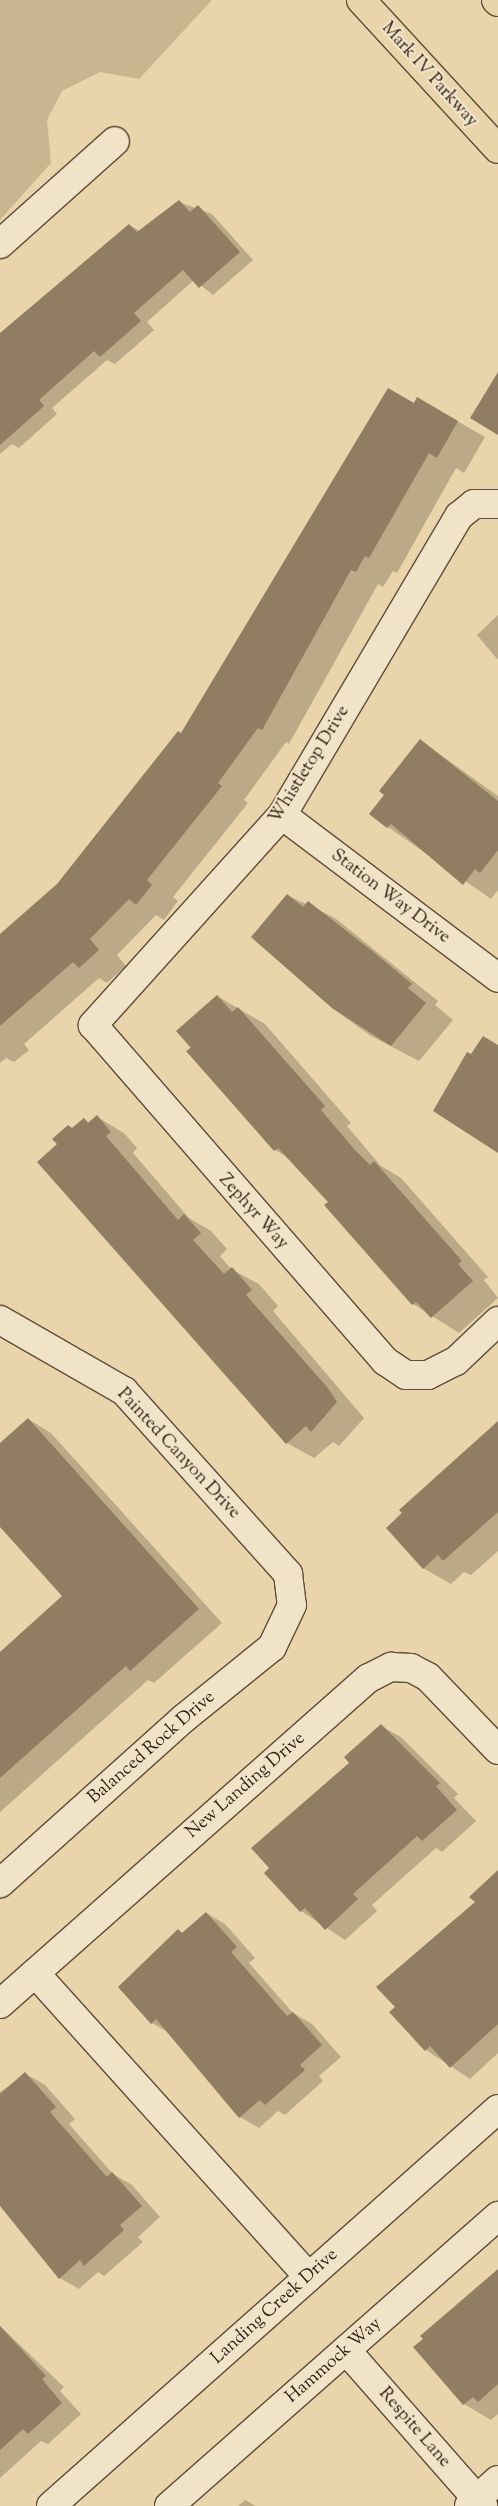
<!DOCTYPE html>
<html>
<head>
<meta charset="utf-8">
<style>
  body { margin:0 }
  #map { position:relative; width:498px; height:2506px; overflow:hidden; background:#ead4ab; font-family:"Sorts Mill Goudy",serif }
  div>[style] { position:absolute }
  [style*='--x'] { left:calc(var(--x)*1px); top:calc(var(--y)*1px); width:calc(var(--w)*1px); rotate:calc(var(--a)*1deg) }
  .green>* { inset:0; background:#cab591 }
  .shadow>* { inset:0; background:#0003 }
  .building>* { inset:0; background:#917e62 }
  .roads { filter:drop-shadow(1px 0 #5e4d39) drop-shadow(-1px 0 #5e4d39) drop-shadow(0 1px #5e4d39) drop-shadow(0 -1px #5e4d39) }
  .minor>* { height:28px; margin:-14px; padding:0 14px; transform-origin:14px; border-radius:14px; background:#f1e3c8 }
  .major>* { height:28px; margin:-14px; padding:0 14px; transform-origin:14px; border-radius:14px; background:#ead4ab }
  span { translate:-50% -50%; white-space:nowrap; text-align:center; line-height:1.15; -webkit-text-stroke:4.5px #f1e3c8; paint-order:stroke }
  .street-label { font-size:18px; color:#302013 }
</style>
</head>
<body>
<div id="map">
  <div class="green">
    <i style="clip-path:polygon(0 0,212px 0,139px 79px,100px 72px,62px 91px,47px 120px,51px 163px,0 220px)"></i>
  </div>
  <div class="shadow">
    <i style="clip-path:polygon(179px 202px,212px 214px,253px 260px,213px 295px,194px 280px,147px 322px,154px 330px,115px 364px,107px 360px,52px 408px,57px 414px,19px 448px,12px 444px,0 454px,0 338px,129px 225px,140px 231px)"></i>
    <i style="clip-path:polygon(417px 398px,485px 437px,464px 473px,456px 468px,397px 573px,393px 571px,383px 587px,378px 584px,289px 744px,286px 742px,244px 800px,248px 803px,173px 897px,178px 901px,164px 920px,156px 915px,117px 955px,126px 966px,107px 983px,99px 978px,24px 1044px,29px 1050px,14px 1062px,6px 1058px,0 1063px,0 936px,58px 884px,181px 735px)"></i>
    <i style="clip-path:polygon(498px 615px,498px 660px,477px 635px)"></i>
    <i style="clip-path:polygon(420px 740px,498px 796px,498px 890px,491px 899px,388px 827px)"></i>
    <i style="clip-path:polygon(287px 895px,335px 918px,438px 1001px,435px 1005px,453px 1020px,419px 1061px,371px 1036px,332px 1008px)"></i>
    <i style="clip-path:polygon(217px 996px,265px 1024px,351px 1123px,347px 1126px,381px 1166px,401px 1178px,488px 1277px,484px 1280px,498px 1298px,459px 1333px,413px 1304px,330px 1202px,291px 1159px,275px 1150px,188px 1051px)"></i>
    <i style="clip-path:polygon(97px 1117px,124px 1133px,137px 1148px,133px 1153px,189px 1218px,211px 1231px,227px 1249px,220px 1256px,231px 1269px,259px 1284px,278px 1306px,273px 1311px,364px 1418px,339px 1446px,333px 1442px,314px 1458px,287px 1443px,73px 1129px,84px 1119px,90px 1123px)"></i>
    <i style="clip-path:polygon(28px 1419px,51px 1433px,222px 1623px,154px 1683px,148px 1680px,0 1812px,0 1654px,64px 1596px,0 1525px,0 1445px)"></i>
    <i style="clip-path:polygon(498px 1424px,498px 1551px,471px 1575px,464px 1572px,451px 1584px,423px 1568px,387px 1528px,438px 1475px)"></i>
    <i style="clip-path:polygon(381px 1726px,401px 1737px,458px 1794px,454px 1798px,476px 1821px,442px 1852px,436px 1848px,372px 1905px,377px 1911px,345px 1940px,301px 1911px,266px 1873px)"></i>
    <i style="clip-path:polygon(498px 1872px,498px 2053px,470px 2079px,426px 2050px,391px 2012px)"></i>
    <i style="clip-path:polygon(206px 1913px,225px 1924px,255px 1958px,249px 1963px,293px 2013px,312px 2024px,341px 2057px,319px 2076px,323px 2081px,285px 2115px,278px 2111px,259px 2128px,240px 2117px,171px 2034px,152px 2023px,178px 1930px,183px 1933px)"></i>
    <i style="clip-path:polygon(26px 2074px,45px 2085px,75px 2119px,69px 2124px,113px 2174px,132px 2185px,160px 2217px,138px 2237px,143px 2242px,104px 2276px,98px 2272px,79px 2289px,60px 2278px,0 2205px,0 2092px)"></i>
    <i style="clip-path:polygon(498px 2269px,498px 2414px,491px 2420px,464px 2404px)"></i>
    <i style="clip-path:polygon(0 2326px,64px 2387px,60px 2391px,81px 2414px,48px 2444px,41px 2441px,0 2478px)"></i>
    <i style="clip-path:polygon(245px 2500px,256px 2506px,238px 2506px)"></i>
  </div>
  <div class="building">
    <i style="clip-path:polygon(179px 200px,190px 212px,198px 205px,240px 252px,199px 288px,183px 270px,134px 313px,141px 321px,100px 357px,94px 351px,39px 400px,44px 406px,0 445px,0 333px,129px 224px,137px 232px)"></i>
    <i style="clip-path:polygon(498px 372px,498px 435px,470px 418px)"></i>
    <i style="clip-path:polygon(388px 388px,414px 403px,417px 397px,458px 421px,437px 458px,429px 453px,369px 558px,365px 556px,356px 572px,351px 570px,262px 730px,258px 728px,218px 783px,222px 786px,147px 880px,152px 885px,136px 905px,129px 899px,90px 939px,99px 950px,79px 968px,73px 962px,0 1026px,0 934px,57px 884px,178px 731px,181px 733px)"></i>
    <i style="clip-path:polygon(420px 739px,498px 801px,498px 850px,480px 873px,475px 869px,463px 885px,391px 824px,387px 828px,369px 814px,384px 795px,379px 791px)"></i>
    <i style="clip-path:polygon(287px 894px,303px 907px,308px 901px,371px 950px,412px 984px,408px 988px,426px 1003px,391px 1046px,332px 1008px,251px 937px)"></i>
    <i style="clip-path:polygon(217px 995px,232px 1012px,238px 1007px,325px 1106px,321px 1110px,354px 1149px,370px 1165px,374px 1161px,462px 1261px,458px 1264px,473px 1281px,431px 1318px,416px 1302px,412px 1305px,324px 1205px,328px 1202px,278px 1148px,274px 1151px,186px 1051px,191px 1048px,176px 1031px)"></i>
    <i style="clip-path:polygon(483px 1036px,498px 1045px,498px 1153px,433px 1111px,467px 1052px,471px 1054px)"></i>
    <i style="clip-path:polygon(97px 1115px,111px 1132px,106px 1136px,178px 1220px,184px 1214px,201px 1233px,193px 1240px,224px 1274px,232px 1267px,252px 1290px,246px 1295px,327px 1387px,337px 1402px,311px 1432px,306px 1426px,286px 1444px,37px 1162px,57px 1144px,52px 1139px,68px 1125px,72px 1128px,84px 1118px,88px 1123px)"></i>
    <i style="clip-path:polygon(28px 1418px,199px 1609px,130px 1671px,126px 1666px,0 1778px,0 1652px,62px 1596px,0 1527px,0 1443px)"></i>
    <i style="clip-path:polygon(498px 1421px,498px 1512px,443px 1561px,438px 1555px,423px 1569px,386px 1528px,402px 1513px,399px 1510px)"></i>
    <i style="clip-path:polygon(381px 1724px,440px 1783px,436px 1786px,457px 1810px,422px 1841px,417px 1836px,353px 1894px,358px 1899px,325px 1930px,305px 1908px,300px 1912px,264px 1873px,269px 1868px,251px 1848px,349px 1763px,344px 1757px)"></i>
    <i style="clip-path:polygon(498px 1870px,498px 2024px,450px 2068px,430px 2046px,425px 2051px,389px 2012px,395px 2007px,376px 1987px,475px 1902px,469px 1897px)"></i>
    <i style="clip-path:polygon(206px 1912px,237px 1947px,231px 1952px,287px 2016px,293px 2012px,322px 2045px,300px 2065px,305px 2070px,265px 2105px,260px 2100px,239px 2118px,156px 2019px,151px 2024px,118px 1987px,178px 1929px,182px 1933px)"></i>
    <i style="clip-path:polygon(25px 2072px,56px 2107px,50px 2112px,107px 2177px,112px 2172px,142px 2206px,120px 2225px,124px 2230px,84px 2266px,80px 2260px,59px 2279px,0 2206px,0 2094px)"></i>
    <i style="clip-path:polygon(498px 2269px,498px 2384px,478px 2402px,473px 2397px,463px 2405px,413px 2347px,423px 2339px,420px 2336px)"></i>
    <i style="clip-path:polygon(0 2326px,46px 2376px,42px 2379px,62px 2403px,28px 2434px,23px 2429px,0 2450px)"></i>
  </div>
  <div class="roads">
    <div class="minor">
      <i style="--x:0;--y:244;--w:154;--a:-41.8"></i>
      <i style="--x:498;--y:504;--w:24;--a:180"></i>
      <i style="--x:474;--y:504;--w:19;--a:141"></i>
      <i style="--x:459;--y:516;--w:347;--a:120.6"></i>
      <i style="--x:282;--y:815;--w:283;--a:132"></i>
      <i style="--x:93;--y:1025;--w:445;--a:49"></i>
      <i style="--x:385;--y:1361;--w:25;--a:34"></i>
      <i style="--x:406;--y:1375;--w:22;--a:0"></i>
      <i style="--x:428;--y:1375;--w:31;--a:-27"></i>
      <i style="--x:456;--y:1361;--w:58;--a:-43.6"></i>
      <i style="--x:282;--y:815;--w:271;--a:37"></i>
      <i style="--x:0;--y:1320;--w:143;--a:29.8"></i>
      <i style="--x:124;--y:1391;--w:246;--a:48.1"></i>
      <i style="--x:288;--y:1574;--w:31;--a:83"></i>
      <i style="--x:292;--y:1605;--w:47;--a:115.5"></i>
      <i style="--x:272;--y:1647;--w:114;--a:141"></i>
      <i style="--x:183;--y:1719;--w:246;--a:138.1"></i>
      <i style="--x:35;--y:1973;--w:409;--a:48"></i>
      <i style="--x:0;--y:2004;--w:492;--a:-41.5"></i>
      <i style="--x:369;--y:1678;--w:25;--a:-27"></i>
      <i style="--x:391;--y:1667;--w:20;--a:3"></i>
      <i style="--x:411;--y:1668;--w:19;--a:28"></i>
      <i style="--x:428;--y:1677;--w:101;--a:46.2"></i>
      <i style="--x:346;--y:2350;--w:208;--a:48.7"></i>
      <i style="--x:51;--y:2506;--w:598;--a:-41.61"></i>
      <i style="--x:169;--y:2506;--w:439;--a:-41.4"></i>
      <i style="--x:469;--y:2506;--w:39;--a:-42"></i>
    </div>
    <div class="major">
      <i style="--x:361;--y:0;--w:202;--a:47.4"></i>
      <i style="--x:496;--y:0;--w:3;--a:45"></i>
    </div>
  </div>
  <div class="street-label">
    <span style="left:429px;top:75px;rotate:48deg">Mark IV Parkway</span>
    <span style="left:310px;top:765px;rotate:-58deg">Whistletop Drive</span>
    <span style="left:390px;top:897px;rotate:37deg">Station Way Drive</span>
    <span style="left:253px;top:1212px;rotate:48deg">Zephyr Way</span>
    <span style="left:178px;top:1454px;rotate:47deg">Painted Canyon Drive</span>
    <span style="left:152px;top:1748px;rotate:-41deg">Balanced Rock Drive</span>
    <span style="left:246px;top:1786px;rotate:-41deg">New Landing Drive</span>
    <span style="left:275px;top:2307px;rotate:-42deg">Landing Creek Drive</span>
    <span style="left:334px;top:2361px;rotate:-41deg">Hammock Way</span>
    <span style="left:414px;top:2428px;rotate:49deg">Respite Lane</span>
  </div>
</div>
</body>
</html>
